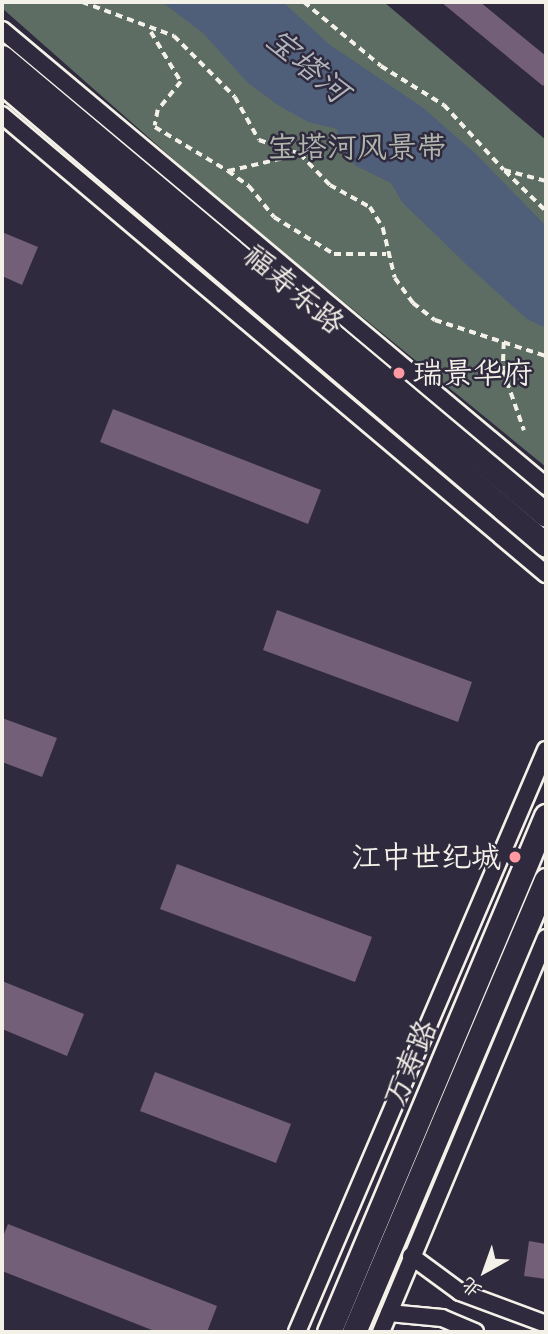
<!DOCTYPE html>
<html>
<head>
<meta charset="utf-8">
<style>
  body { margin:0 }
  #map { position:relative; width:548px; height:1334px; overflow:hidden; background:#2f2a3d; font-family:Caveat,"LXGW WenKai TC",sans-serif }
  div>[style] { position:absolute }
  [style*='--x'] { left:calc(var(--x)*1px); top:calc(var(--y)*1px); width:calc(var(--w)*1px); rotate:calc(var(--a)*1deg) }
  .green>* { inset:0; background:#5e6d63 }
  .water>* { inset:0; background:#4f5e79 }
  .building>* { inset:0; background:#735f78 }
  .path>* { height:3.5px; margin-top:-1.75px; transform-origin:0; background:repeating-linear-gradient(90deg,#f4f1e8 0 7px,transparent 0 12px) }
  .roads { filter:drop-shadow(2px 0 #f4f1e8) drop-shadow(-2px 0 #f4f1e8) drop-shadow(0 2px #f4f1e8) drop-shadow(0 -2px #f4f1e8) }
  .street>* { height:16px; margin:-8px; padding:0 8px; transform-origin:8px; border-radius:8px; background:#2f2a3d }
  .secondary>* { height:23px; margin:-11.5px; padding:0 11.5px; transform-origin:11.5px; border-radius:11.5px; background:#2f2a3d }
  .dots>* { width:19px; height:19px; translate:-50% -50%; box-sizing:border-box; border:4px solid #2f2a3d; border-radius:50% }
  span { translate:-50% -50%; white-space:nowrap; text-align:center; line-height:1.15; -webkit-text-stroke:5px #2f2a3d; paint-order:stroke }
  .park-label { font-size:30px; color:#b0b6ac }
  .street-label { font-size:30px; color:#f4f1e8 }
  .poi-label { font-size:30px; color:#f4f1e8 }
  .left { translate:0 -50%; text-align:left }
  .right { translate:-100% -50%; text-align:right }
  .water-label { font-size:32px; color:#b2b6bc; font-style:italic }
  .frame { position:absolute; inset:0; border:4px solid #f4f1e8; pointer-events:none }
  .north { position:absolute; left:450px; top:1236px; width:70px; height:70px; -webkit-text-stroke:5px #2f2a3d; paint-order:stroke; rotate:220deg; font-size:19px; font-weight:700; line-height:28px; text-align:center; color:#f4f1e8 }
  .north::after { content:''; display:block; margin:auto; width:24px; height:32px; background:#f4f1e8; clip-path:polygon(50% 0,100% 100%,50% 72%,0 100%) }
</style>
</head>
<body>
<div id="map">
  <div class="green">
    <i style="clip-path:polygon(2px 2px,384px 2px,546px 140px,546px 467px,225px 205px,2px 8px)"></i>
  </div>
  <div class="water">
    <i style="clip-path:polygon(162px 2px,283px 2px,330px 45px,422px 107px,477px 155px,546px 226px,546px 328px,527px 319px,470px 268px,402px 202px,391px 183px,356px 166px,340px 148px,337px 129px,308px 122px,278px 105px,247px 82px,203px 33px)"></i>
  </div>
  <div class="building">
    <i style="clip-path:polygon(441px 2px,480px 2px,546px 56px,546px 82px,543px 86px)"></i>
    <i style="clip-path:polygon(2px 232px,38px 247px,22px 285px,2px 276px)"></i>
    <i style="clip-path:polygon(113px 409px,321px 490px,308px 524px,100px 442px)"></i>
    <i style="clip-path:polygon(277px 610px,472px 682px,458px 722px,263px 650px)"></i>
    <i style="clip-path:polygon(2px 718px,57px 738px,42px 777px,2px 762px)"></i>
    <i style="clip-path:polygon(177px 864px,372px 937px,355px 982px,160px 909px)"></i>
    <i style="clip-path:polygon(2px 981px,84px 1014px,67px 1056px,2px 1029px)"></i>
    <i style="clip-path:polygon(155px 1072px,291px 1124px,276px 1163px,140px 1111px)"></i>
    <i style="clip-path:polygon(8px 1224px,217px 1306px,207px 1332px,157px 1332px,2px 1271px,2px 1239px)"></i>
    <i style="clip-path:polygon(529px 1241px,546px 1244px,546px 1279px,524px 1276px)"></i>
  </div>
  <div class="path">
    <i style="--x:82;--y:2;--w:98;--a:20.3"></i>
    <i style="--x:174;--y:36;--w:86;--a:45"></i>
    <i style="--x:235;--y:97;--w:49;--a:60.8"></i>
    <i style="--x:259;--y:140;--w:43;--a:18.9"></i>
    <i style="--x:300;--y:154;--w:43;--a:45.9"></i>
    <i style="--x:330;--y:185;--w:46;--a:28.8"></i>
    <i style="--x:370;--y:207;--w:25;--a:58"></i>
    <i style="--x:383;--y:228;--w:51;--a:76.5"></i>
    <i style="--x:395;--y:278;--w:31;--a:54"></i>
    <i style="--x:413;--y:303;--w:28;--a:38"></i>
    <i style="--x:435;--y:320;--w:117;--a:18"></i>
    <i style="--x:304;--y:2;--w:100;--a:39.7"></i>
    <i style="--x:381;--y:66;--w:74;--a:31.8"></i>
    <i style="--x:444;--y:105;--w:88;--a:47.3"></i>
    <i style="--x:504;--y:170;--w:43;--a:14.7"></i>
    <i style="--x:151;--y:32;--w:58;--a:59"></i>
    <i style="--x:181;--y:82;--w:36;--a:129"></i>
    <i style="--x:158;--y:110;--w:16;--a:101"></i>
    <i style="--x:155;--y:127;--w:85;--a:31.1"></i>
    <i style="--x:228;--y:171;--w:26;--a:36"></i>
    <i style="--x:249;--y:186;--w:40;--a:51"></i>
    <i style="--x:274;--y:217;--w:70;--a:31.7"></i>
    <i style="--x:334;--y:254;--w:52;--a:0"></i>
    <i style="--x:228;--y:171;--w:71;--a:-13.1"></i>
    <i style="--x:505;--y:171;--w:57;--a:44.3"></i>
    <i style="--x:504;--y:342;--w:28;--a:92"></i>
    <i style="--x:503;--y:370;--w:64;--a:70.7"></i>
  </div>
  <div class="roads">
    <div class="street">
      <i style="--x:2;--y:30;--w:710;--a:39.97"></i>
      <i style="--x:2;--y:115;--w:712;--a:40.16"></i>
      <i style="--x:411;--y:1256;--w:61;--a:36.3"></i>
      <i style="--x:460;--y:1292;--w:92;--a:20.4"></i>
      <i style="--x:389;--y:1313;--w:53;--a:5.4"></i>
      <i style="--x:442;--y:1318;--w:36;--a:23"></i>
      <i style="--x:297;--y:1332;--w:633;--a:-66.84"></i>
      <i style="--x:381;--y:1332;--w:427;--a:-67.3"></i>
    </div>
    <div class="secondary">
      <i style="--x:2;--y:57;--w:711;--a:40.09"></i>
      <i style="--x:2;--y:82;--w:714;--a:40.4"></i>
      <i style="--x:329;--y:1332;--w:560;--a:-67.19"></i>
      <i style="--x:354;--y:1332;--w:491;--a:-67"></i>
    </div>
  </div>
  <div class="dots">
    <i style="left:399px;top:373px;background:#ff9aa2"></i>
    <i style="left:515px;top:857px;background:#ff9aa2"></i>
  </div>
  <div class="park-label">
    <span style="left:357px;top:147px">宝塔河风景带</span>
  </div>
  <div class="street-label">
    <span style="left:294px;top:289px;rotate:40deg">福寿东路</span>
    <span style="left:410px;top:1063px;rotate:-67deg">万寿路</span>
  </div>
  <div class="poi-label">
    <span class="left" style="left:413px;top:373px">瑞景华府</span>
    <span class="right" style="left:501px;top:857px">江中世纪城</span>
  </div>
  <div class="water-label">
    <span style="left:307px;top:66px;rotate:40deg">宝塔河</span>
  </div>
  <div class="frame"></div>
  <div class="north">北</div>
</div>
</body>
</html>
